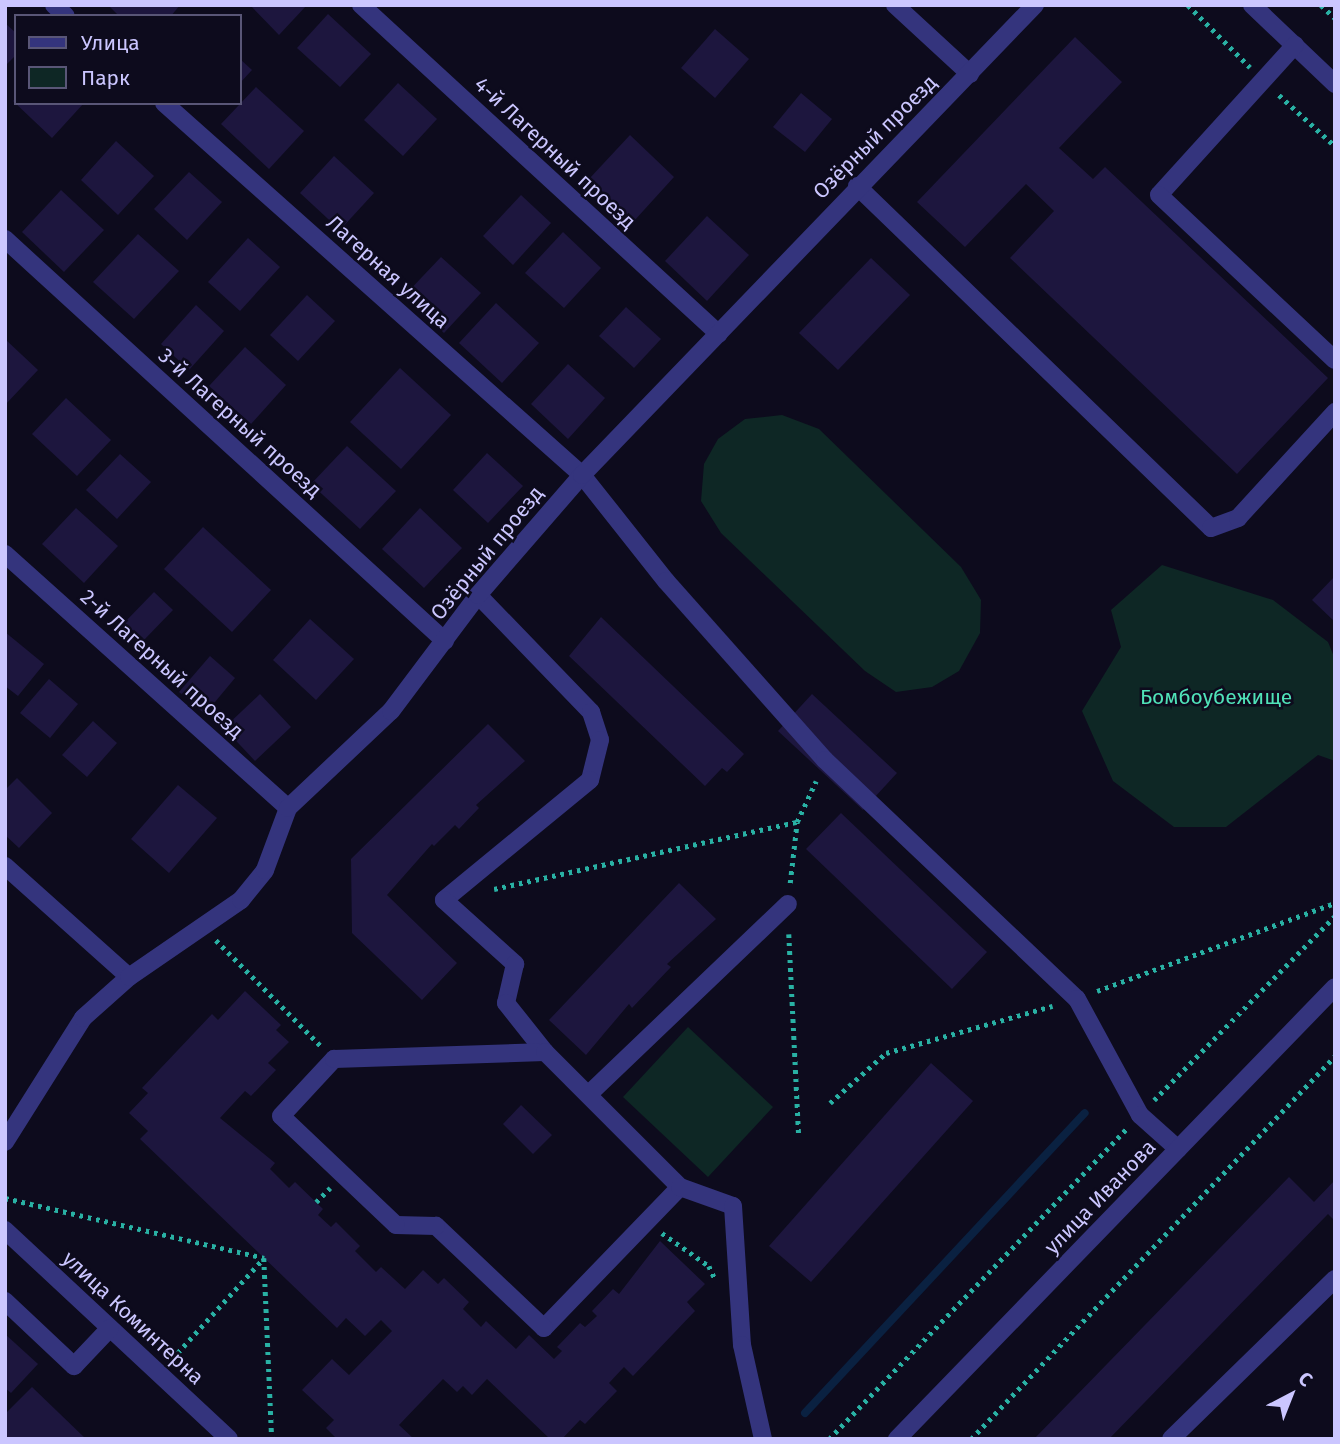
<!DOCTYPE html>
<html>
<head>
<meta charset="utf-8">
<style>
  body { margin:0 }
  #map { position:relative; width:1340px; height:1444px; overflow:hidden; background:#0d0b1d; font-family:"Fira Sans",sans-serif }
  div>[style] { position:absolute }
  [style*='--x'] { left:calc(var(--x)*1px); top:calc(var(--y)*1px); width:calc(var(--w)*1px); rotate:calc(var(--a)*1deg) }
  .green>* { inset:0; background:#0e2725 }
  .stream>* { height:8px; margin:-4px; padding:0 4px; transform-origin:4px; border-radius:4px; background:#0a2141 }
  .building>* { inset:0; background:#1d163e }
  .path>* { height:4.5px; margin-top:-2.25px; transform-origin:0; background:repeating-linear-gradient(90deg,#29b1a4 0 3.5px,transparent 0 8.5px) }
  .minor>* { height:18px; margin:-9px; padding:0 9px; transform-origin:9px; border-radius:9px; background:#34347d }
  span { translate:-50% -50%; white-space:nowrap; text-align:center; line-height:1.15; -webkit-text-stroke:5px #0d0b1d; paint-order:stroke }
  .street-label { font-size:21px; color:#cbc6ff }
  .park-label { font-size:21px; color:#50e2b8 }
  .frame { position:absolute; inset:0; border:7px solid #cbc6ff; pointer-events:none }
  .legend { position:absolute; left:14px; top:14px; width:228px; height:91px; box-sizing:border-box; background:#0d0b1d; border:2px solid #595677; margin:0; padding:9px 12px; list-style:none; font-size:21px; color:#cbc6ff }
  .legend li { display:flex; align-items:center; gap:14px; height:35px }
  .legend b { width:35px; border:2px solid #595677 }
  .north { position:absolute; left:1256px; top:1360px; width:70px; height:70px; -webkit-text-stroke:5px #0d0b1d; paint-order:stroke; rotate:42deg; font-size:19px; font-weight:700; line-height:28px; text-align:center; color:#cbc6ff }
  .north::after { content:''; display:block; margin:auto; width:24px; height:32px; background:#cbc6ff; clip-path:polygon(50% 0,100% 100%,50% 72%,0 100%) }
</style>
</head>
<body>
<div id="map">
  <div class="green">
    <i style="clip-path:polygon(782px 415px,819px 429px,961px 567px,981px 600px,980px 633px,959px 671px,932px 687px,896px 692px,865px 671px,721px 533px,701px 501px,704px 464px,718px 439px,745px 419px)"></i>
    <i style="clip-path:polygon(1162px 565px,1273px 600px,1328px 642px,1335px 659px,1335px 761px,1318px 755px,1226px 827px,1174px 827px,1113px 781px,1082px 711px,1121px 647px,1111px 610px)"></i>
    <i style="clip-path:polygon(688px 1027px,773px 1107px,708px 1177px,623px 1097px)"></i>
  </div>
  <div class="stream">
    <i style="--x:805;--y:1413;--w:410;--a:-47"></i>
  </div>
  <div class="building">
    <i style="clip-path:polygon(108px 5px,180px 5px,171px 16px,119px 16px)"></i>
    <i style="clip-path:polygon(250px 5px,307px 5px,279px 35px)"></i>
    <i style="clip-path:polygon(328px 14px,371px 54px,340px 87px,297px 48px)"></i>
    <i style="clip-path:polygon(5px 23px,16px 33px,16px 55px,5px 66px)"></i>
    <i style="clip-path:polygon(715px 29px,749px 59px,715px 98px,681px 68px)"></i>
    <i style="clip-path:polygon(1075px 37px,1122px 82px,1059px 148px,1093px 179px,1105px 167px,1328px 378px,1237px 474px,1010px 258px,1054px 211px,1026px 184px,965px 247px,917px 202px)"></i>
    <i style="clip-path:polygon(240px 59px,252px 70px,240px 83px)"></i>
    <i style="clip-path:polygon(398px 83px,437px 119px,403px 156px,364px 120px)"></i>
    <i style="clip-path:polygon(256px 87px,304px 131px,269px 169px,221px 124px)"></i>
    <i style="clip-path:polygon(801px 93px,832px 119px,805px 152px,773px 127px)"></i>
    <i style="clip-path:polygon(16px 98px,16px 103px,84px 103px,52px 138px,13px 101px)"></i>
    <i style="clip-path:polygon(630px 135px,674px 177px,634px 221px,589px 179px)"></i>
    <i style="clip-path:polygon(116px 141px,154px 176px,118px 215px,81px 180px)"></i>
    <i style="clip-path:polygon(334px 156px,374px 193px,340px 230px,300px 193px)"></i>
    <i style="clip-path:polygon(189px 172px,222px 202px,187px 240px,154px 209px)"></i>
    <i style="clip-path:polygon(61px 190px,104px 230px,64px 272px,22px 232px)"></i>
    <i style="clip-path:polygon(521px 195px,551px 223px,513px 265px,483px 236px)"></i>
    <i style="clip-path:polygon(707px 216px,749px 255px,707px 301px,665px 261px)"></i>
    <i style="clip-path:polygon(563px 232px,601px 268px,564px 308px,525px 273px)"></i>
    <i style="clip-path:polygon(138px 234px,179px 271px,134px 319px,93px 282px)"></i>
    <i style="clip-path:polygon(248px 238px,280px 267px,240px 311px,208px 282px)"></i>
    <i style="clip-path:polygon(441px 257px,481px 293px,444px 333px,404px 296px)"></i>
    <i style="clip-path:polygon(871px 258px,910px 295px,838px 370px,799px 333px)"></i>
    <i style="clip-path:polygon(307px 295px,335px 321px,298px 361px,270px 335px)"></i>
    <i style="clip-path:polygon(496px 303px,539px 343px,502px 383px,459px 343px)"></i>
    <i style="clip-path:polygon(196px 305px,224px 331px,189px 370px,161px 344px)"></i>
    <i style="clip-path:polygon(626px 307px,661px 339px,634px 368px,599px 336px)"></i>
    <i style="clip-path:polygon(5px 339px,38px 370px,5px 405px)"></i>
    <i style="clip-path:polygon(245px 347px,286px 385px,251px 424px,209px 386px)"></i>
    <i style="clip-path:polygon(568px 364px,605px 398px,568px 439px,531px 404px)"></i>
    <i style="clip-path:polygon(400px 368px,451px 415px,401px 469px,350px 422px)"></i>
    <i style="clip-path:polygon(66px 398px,111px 440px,77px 476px,32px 434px)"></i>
    <i style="clip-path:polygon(347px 446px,396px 491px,360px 529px,311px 484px)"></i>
    <i style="clip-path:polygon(487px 453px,523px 486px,488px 523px,453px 490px)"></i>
    <i style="clip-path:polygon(120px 454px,151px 482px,117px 519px,86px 490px)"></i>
    <i style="clip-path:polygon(76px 508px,118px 546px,84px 583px,42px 544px)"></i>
    <i style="clip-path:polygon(420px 508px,462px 548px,424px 588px,382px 549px)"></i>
    <i style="clip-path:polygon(203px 527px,271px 590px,232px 632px,164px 569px)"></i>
    <i style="clip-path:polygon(1335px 576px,1335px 622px,1312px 600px)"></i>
    <i style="clip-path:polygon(154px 592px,173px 610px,144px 640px,124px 623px)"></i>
    <i style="clip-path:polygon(601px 617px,744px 754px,727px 772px,722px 768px,705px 786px,569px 656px)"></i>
    <i style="clip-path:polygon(310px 619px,354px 659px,316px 700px,273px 660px)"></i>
    <i style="clip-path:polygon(5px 632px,44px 664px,18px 696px,5px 686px)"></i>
    <i style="clip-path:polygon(210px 656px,235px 678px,205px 714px,179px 692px)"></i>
    <i style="clip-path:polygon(49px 679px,78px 704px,50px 738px,20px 713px)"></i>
    <i style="clip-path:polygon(260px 694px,291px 727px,255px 761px,224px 728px)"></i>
    <i style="clip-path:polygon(812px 694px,897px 773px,863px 810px,778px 731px)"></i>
    <i style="clip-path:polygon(93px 721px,117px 743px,87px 777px,62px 755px)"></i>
    <i style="clip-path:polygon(488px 724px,525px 761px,476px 805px,479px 808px,459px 829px,455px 825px,434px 846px,432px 844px,387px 895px,457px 963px,422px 1000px,352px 933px,351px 859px)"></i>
    <i style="clip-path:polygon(17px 778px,52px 813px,19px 848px,5px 835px,5px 790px)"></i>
    <i style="clip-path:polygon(178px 785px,217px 818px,169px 873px,131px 839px)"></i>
    <i style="clip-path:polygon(841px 813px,987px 952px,952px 989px,806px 849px)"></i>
    <i style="clip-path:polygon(679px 883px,716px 919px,667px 964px,671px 967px,632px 1008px,629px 1004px,586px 1055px,549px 1020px)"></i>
    <i style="clip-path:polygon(245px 991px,281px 1025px,276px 1030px,289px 1042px,268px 1063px,276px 1070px,251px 1096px,245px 1091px,220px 1118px,275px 1163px,270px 1169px,289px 1188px,295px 1182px,323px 1209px,318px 1215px,331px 1227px,336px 1222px,360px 1246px,355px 1251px,376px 1272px,381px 1267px,405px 1289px,423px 1270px,438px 1284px,444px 1278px,469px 1302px,463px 1309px,481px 1327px,486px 1321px,516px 1349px,529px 1335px,554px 1359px,562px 1351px,557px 1347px,580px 1323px,585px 1327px,597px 1316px,592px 1311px,613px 1289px,619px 1294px,660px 1241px,705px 1284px,687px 1302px,695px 1311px,633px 1376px,624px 1367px,609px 1383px,617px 1391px,585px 1424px,580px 1420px,562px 1439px,550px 1439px,487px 1379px,472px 1395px,463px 1386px,457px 1392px,443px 1379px,399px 1425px,414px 1439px,337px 1439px,326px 1428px,334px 1420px,302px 1390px,332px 1359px,349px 1375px,392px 1331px,381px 1320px,365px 1336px,346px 1318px,337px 1328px,140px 1139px,148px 1131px,129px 1113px,148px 1093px,142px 1088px,212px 1014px,218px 1020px)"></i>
    <i style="clip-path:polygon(931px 1063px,973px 1101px,811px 1282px,769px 1246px)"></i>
    <i style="clip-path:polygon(521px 1105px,552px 1135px,533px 1154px,503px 1124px)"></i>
    <i style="clip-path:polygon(1289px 1177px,1314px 1202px,1335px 1180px,1335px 1221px,1328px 1214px,1109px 1439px,1034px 1439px)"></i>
    <i style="clip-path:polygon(5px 1334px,38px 1364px,11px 1393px,5px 1388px)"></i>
    <i style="clip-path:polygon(32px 1387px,86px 1439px,5px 1439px,5px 1414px)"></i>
  </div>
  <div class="path">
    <i style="--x:1188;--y:5;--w:88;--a:45"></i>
    <i style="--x:1321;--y:5;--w:19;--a:43"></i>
    <i style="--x:1279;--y:95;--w:76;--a:42.3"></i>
    <i style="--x:790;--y:883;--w:61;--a:-83.5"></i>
    <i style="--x:797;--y:822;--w:45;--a:-65.1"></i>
    <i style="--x:494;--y:889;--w:310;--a:-12.5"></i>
    <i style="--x:789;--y:934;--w:202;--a:87.2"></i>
    <i style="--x:216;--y:940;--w:149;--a:45.3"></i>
    <i style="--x:1097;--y:991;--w:254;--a:-20.3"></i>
    <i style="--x:1154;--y:1100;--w:258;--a:-45.5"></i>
    <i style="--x:830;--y:1103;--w:75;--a:-41.8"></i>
    <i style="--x:886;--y:1053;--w:173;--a:-15.8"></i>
    <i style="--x:5;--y:1198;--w:266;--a:13"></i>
    <i style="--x:316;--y:1202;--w:20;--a:-45"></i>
    <i style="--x:662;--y:1233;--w:57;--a:35.1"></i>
    <i style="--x:709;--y:1266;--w:14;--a:65"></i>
    <i style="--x:172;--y:1359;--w:137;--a:-47.7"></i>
    <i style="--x:264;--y:1258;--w:181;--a:87.5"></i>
    <i style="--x:829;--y:1439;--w:429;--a:-46.2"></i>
    <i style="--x:971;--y:1439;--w:528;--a:-46.46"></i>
  </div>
  <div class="minor">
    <i style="--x:54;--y:5;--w:16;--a:43"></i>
    <i style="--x:361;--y:5;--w:486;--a:42.6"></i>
    <i style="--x:895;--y:5;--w:102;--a:42.6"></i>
    <i style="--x:1252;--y:5;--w:115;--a:43.6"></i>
    <i style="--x:1295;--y:45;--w:202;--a:132.2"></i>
    <i style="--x:1159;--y:195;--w:241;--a:43.2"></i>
    <i style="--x:164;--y:103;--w:560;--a:41.67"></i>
    <i style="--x:582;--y:475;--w:135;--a:51.6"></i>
    <i style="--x:666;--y:581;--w:239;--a:48.4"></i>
    <i style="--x:825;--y:760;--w:347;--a:43.5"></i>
    <i style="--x:1077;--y:999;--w:132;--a:61.5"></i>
    <i style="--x:1140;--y:1115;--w:51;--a:41.8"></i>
    <i style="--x:857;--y:186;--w:492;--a:44"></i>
    <i style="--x:1211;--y:528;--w:29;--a:-20"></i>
    <i style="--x:1238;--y:518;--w:144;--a:-47.5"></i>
    <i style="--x:5;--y:239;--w:596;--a:42.42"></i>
    <i style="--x:5;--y:554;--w:380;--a:41.9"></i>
    <i style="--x:478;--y:595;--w:163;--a:46"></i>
    <i style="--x:591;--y:712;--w:29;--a:72"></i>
    <i style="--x:600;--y:740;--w:41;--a:104"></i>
    <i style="--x:590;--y:780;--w:189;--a:140.6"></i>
    <i style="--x:444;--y:900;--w:96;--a:42"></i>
    <i style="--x:515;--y:964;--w:40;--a:103"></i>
    <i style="--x:506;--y:1003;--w:63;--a:51.5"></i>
    <i style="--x:5;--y:866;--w:166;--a:41.8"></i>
    <i style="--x:589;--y:1094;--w:275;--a:-43.7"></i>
    <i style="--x:5;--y:1142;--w:146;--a:-57.8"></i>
    <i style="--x:83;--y:1018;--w:62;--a:-41.7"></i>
    <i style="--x:129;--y:977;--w:136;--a:-34.5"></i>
    <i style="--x:241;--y:900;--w:38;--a:-51"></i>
    <i style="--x:265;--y:870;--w:66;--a:-69.6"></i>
    <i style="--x:288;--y:808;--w:141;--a:-43.3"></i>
    <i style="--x:391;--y:711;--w:145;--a:-53.1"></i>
    <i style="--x:478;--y:595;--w:159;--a:-49.1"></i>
    <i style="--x:582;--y:475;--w:653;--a:-46.06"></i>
    <i style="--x:680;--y:1187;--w:196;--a:134"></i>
    <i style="--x:544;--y:1328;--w:149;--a:-136.6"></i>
    <i style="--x:436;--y:1226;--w:40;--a:-178.6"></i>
    <i style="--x:396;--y:1225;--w:158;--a:-136.5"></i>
    <i style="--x:281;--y:1116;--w:78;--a:-47.1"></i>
    <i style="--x:334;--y:1059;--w:211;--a:-1.9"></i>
    <i style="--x:545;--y:1052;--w:191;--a:45"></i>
    <i style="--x:680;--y:1187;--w:56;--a:19.7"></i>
    <i style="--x:733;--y:1206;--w:139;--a:86.3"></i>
    <i style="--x:742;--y:1345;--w:96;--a:77.4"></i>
    <i style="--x:5;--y:1230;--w:306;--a:43"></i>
    <i style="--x:5;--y:1301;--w:95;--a:43.3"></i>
    <i style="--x:74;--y:1366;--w:52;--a:-46.5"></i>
    <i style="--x:897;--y:1439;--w:629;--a:-45.9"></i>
    <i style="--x:1171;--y:1439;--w:229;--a:-44.3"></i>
  </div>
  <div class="street-label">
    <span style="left:875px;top:137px;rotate:-45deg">Озёрный проезд</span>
    <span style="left:555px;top:153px;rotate:43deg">4-й Лагерный проезд</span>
    <span style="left:388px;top:272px;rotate:42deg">Лагерная улица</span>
    <span style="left:240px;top:423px;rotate:42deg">3-й Лагерный проезд</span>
    <span style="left:487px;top:553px;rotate:-51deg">Озёрный проезд</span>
    <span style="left:162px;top:664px;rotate:42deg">2-й Лагерный проезд</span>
    <span style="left:1100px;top:1197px;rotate:-46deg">улица Иванова</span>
    <span style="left:133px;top:1318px;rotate:43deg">улица Коминтерна</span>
  </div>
  <div class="park-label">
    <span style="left:1216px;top:697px">Бомбоубежище</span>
  </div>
  <div class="frame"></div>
  <ul class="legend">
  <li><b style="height:9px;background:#34347d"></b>Улица</li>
  <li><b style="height:19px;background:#0e2725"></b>Парк</li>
  </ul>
  <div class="north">С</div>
</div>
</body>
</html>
